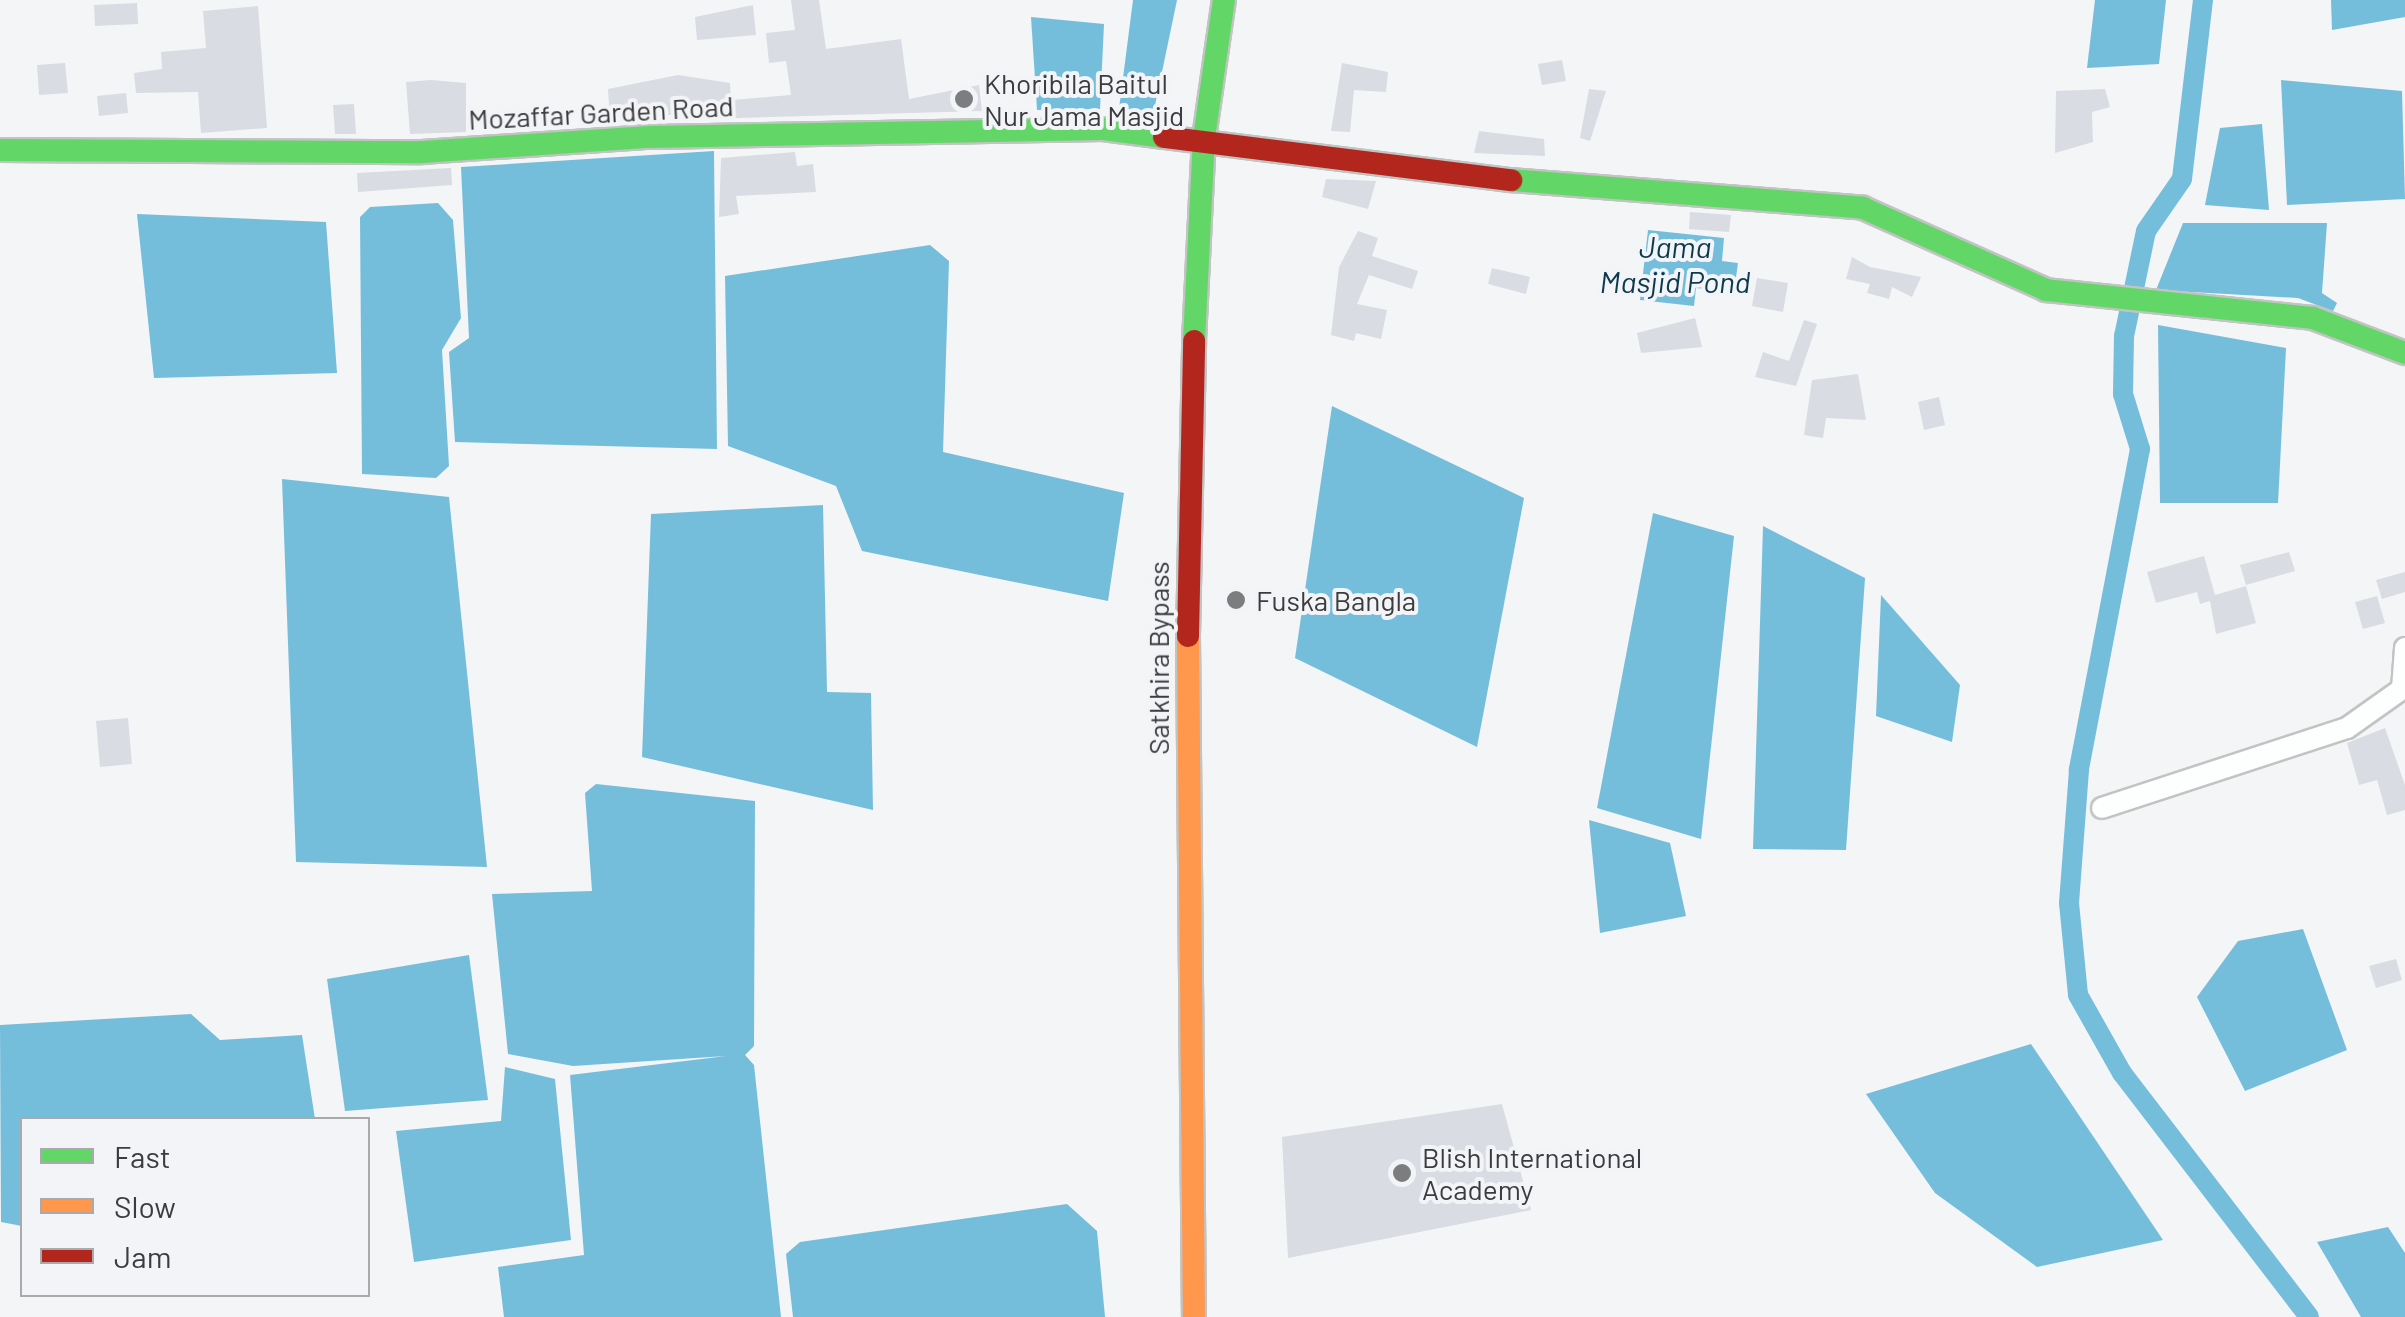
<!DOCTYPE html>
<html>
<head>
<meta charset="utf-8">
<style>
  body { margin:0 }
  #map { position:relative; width:2405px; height:1317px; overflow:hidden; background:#f4f5f6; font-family:Barlow,sans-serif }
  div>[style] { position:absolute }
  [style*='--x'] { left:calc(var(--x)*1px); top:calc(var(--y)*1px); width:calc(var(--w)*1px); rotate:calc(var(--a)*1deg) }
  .water>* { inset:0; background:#74bedc }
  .canal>* { height:20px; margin:-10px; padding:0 10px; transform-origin:10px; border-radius:10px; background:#74bedc }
  .building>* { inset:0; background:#d9dce3 }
  .roads { filter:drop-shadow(2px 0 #c2c4c4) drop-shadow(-2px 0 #c2c4c4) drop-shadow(0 2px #c2c4c4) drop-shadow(0 -2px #c2c4c4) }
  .street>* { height:20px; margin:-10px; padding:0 10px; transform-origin:10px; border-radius:10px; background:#fdfefe }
  .fast>* { height:22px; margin:-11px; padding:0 11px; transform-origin:11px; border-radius:11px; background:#63d668 }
  .slow>* { height:22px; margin:-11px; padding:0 11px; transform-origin:11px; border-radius:11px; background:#ff974d }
  .jam>* { height:22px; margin:-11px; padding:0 11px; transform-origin:11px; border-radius:11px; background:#b3261e }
  .dots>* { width:28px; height:28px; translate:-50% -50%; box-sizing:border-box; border:5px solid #f3f4f7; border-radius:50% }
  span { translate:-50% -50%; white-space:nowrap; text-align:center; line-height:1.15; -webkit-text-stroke:8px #f3f4f7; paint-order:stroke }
  .poi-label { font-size:28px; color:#3c3c3d }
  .left { translate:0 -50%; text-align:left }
  .street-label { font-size:28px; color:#3c3c3d }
  .water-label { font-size:30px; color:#0c3a4d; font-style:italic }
  .legend { position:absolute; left:20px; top:1117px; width:350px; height:180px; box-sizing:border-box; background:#f3f4f7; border:2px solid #aaaaad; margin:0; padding:12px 18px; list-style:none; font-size:30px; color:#3c3c3d }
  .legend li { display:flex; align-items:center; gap:20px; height:50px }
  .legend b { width:50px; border:2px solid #aaaaad }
</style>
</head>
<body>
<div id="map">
  <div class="water">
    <i style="clip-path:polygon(1133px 0,1177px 0,1153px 115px,1119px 109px)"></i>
    <i style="clip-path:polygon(2095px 0,2166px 0,2159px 64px,2087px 68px)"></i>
    <i style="clip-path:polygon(2331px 0,2405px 0,2405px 17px,2332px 30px)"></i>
    <i style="clip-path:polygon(1031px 17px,1104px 24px,1100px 109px,1037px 110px)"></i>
    <i style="clip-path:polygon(2281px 80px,2402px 91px,2405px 199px,2287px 205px)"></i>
    <i style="clip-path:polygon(2262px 124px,2269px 210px,2205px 205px,2220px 128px)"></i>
    <i style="clip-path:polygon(714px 151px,717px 449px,455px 442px,449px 352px,469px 338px,461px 167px)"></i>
    <i style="clip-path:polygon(438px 203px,453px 220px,461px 318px,442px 350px,449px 466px,436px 478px,362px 474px,360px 217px,370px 207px)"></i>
    <i style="clip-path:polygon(137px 214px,326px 222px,337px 373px,154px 378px)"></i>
    <i style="clip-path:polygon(2183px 223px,2327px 223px,2322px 293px,2337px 303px,2333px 311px,2298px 298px,2156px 290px)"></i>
    <i style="clip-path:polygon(1648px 230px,1724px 238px,1722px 261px,1738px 263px,1734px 292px,1696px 288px,1694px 306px,1640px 300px)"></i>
    <i style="clip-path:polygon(930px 245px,949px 261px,943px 452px,1124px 493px,1108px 601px,862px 551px,836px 486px,728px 446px,725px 276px)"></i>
    <i style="clip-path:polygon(2158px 325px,2286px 348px,2278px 503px,2160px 503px)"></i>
    <i style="clip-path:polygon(1332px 406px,1524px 498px,1477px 747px,1295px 658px)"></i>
    <i style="clip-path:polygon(282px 479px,449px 497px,487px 867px,296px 862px)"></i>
    <i style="clip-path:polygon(823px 505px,827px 692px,871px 693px,873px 810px,642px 757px,651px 514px)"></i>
    <i style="clip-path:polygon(1653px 513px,1734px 536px,1701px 839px,1597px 808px)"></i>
    <i style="clip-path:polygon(1763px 526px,1865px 578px,1846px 850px,1753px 849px)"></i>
    <i style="clip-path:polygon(1881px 595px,1960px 685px,1952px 742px,1876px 716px)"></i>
    <i style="clip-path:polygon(596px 784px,755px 801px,754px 1046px,745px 1055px,754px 1065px,781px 1317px,504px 1317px,498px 1267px,584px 1255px,570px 1075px,726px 1056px,573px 1066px,508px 1054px,492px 894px,592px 891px,585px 793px)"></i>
    <i style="clip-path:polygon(1589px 820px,1670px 843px,1686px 916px,1600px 933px)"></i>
    <i style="clip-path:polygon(2303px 929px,2347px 1050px,2245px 1091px,2197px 997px,2238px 941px)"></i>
    <i style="clip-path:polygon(469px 955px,488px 1100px,345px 1111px,327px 979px)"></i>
    <i style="clip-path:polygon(191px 1014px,220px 1040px,302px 1035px,315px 1119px,22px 1120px,22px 1226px,1px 1222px,0 1025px)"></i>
    <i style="clip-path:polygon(2031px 1044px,2163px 1240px,2037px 1267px,1935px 1193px,1866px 1094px)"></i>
    <i style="clip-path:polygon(505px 1067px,555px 1079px,571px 1240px,414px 1262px,396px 1131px,501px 1121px)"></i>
    <i style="clip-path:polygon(1067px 1204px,1097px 1231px,1105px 1317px,793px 1317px,786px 1254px,800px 1242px)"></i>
    <i style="clip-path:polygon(2388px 1227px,2405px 1253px,2405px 1317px,2361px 1317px,2317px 1242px)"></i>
  </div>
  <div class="canal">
    <i style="--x:2203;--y:0;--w:180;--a:96.7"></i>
    <i style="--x:2182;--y:179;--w:63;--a:124.7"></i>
    <i style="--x:2146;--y:231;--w:107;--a:101.8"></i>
    <i style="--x:2124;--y:336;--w:58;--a:91"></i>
    <i style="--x:2123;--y:394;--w:58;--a:72.8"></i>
    <i style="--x:2140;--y:449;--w:327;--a:100.8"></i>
    <i style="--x:2079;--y:770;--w:133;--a:94.3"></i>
    <i style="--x:2069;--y:903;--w:92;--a:84.4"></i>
    <i style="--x:2078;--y:995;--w:90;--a:60.6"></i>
    <i style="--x:2122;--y:1073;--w:307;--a:52.5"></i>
  </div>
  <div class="building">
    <i style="clip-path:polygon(791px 0,819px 0,826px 49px,901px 39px,909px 99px,979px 85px,982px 111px,703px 119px,703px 111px,610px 122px,608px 89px,678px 75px,730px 83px,731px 100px,791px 95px,786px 61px,769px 63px,766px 33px,795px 30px)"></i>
    <i style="clip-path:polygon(137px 3px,138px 24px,95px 26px,94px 5px)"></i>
    <i style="clip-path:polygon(753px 5px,756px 35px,697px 40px,695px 17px)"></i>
    <i style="clip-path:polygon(258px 6px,267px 128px,201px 133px,198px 92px,136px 93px,134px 73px,162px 69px,161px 52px,206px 48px,203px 11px)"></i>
    <i style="clip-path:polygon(1562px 60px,1566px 81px,1542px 85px,1538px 64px)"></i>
    <i style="clip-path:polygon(65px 63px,68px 93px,39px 95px,37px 65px)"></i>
    <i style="clip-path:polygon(1342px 63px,1388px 72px,1386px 92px,1354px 90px,1350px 132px,1331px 131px)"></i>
    <i style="clip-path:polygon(431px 80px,466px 83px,466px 132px,410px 134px,406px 82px)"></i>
    <i style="clip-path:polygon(1589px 89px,1606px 91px,1590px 141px,1580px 138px)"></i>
    <i style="clip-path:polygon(2105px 89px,2110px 107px,2092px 112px,2093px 142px,2055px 153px,2056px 91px)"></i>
    <i style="clip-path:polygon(126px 93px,128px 113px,99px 116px,97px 96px)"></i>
    <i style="clip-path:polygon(354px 104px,356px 134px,335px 134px,333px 105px)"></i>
    <i style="clip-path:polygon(1479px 131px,1544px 139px,1545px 156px,1474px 153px)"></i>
    <i style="clip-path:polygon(795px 152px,797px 166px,813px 164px,816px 192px,736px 196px,739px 214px,719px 217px,721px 158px)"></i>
    <i style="clip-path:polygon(451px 168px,452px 185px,358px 192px,357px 173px)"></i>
    <i style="clip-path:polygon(1326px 179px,1376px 181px,1368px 209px,1322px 197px)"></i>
    <i style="clip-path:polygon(1690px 212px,1731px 215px,1729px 232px,1689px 229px)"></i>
    <i style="clip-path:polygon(1358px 231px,1378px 238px,1372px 256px,1418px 271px,1412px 289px,1369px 275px,1357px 304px,1387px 310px,1381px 339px,1356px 333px,1354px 341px,1331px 335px,1339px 267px)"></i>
    <i style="clip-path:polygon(1852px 257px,1870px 267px,1921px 277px,1912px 297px,1892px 287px,1889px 299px,1867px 293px,1870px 284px,1846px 279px)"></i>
    <i style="clip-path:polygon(1492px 268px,1530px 277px,1526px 294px,1488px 284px)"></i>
    <i style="clip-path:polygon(1757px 278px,1788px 283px,1783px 312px,1752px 306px)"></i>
    <i style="clip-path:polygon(1695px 318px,1702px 347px,1641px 353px,1637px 333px)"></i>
    <i style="clip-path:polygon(1804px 320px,1817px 324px,1796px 386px,1755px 377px,1763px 352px,1789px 361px)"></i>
    <i style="clip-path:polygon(1858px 374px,1866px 420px,1826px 418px,1823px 438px,1804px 435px,1812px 380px)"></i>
    <i style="clip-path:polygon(1939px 397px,1945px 425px,1924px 430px,1918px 402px)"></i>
    <i style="clip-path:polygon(2289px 552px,2295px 571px,2246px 585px,2240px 565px)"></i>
    <i style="clip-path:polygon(2204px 556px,2215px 595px,2246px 586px,2256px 623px,2216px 634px,2210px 601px,2200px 604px,2197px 592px,2156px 603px,2147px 572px)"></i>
    <i style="clip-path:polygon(2405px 572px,2405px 592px,2382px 599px,2376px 580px)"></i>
    <i style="clip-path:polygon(2377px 596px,2385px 623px,2363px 629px,2355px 602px)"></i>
    <i style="clip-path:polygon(128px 718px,132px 764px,100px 767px,96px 721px)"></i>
    <i style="clip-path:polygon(2385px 728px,2405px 785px,2405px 810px,2387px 815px,2377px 780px,2359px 785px,2347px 743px)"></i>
    <i style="clip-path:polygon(2396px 959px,2402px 980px,2376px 988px,2369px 966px)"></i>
    <i style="clip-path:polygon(1502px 1104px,1531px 1210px,1288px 1258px,1282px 1137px)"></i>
  </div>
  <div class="roads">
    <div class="street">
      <i style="--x:2102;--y:808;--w:258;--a:-18.1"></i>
      <i style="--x:2347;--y:728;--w:67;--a:-35.3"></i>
      <i style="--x:2402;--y:689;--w:41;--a:-85.8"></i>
    </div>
    <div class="fast">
      <i style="--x:0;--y:150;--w:422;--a:0.3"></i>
      <i style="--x:422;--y:152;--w:228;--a:-3.8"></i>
      <i style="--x:650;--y:137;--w:453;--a:-1"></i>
      <i style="--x:1103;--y:129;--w:62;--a:7.5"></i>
      <i style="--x:1511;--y:180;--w:353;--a:4.5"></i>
      <i style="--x:1863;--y:208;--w:201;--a:24.1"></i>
      <i style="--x:2046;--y:290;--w:268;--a:6"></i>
      <i style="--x:2313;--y:318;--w:98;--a:20.8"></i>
      <i style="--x:1194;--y:341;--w:203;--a:-87.2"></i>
      <i style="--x:1204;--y:138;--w:139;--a:-81.8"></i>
    </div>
    <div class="slow">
      <i style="--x:1188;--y:636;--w:681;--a:89.5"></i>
    </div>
    <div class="jam">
      <i style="--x:1164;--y:137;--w:350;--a:7.1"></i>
      <i style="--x:1188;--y:636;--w:295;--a:-88.8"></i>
    </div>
  </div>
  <div class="dots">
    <i style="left:964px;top:99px;background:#7c7d7e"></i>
    <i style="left:1236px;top:600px;background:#7c7d7e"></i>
    <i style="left:1402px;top:1173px;background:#7c7d7e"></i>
  </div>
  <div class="poi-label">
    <span class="left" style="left:984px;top:99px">Khoribila Baitul<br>Nur Jama Masjid</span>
    <span class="left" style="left:1256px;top:600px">Fuska Bangla</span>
    <span class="left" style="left:1422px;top:1173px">Blish International<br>Academy</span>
  </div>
  <div class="street-label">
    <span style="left:601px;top:112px;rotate:-3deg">Mozaffar Garden Road</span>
    <span style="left:1158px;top:658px;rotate:-90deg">Satkhira Bypass</span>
  </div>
  <div class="water-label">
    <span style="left:1675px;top:263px">Jama<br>Masjid Pond</span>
  </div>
  <ul class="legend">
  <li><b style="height:12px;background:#63d668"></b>Fast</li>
  <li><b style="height:12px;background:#ff974d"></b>Slow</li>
  <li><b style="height:12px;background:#b3261e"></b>Jam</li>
  </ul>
</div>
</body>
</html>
